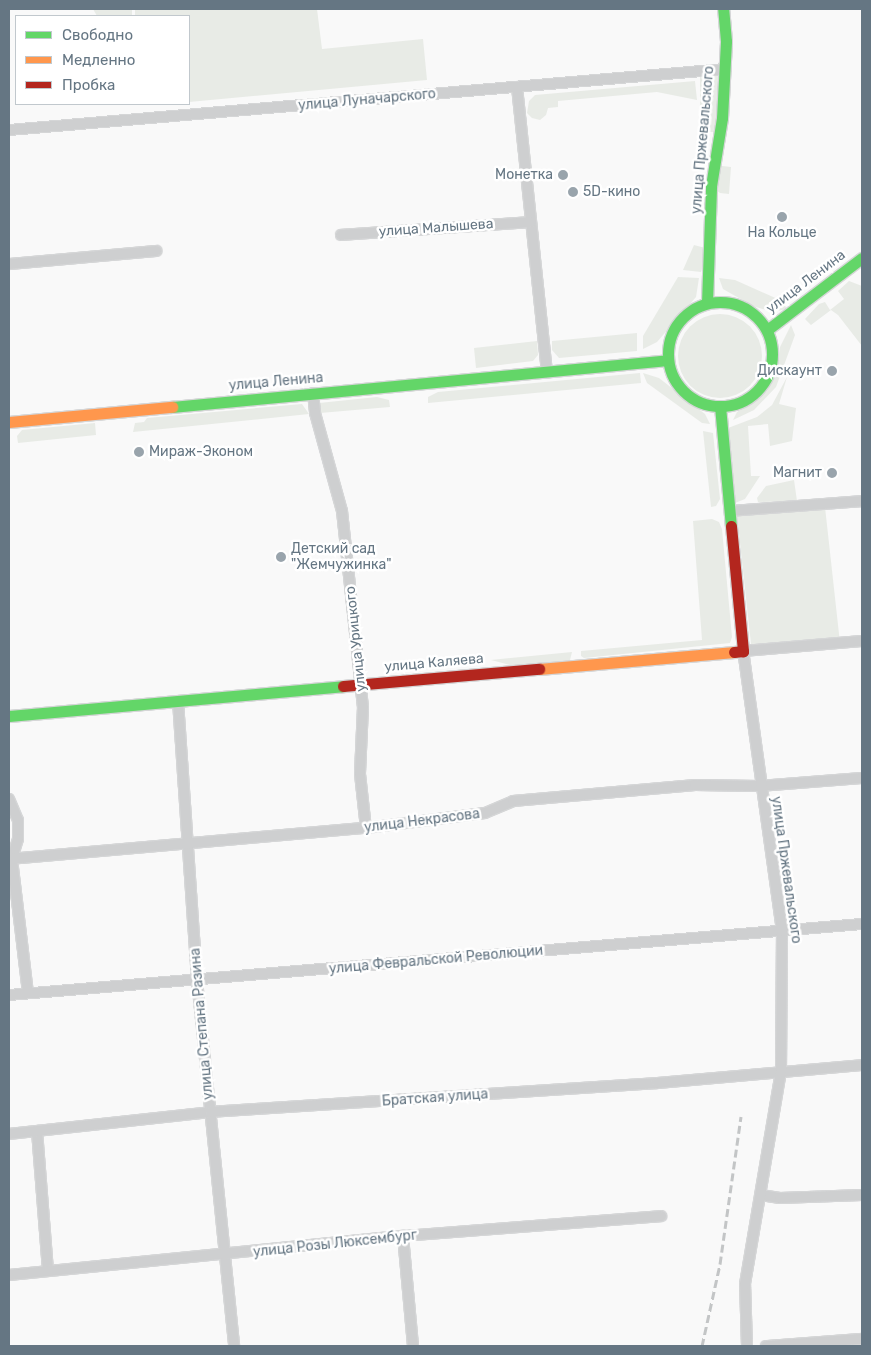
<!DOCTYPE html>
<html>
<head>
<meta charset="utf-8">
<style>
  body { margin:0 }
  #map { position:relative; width:871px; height:1355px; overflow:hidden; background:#f9f9f9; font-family:Rubik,sans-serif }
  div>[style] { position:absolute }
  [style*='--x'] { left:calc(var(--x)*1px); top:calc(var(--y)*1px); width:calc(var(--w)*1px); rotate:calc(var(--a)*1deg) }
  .green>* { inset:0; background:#e8ebe6 }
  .round { border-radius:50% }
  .roads { filter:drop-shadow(1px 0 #d5d6d7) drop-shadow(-1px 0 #d5d6d7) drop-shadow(0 1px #d5d6d7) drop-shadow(0 -1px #d5d6d7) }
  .street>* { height:10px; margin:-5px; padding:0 5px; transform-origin:5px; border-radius:5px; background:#cecfd0 }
  .fast>* { height:11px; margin:-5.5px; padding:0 5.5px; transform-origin:5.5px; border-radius:5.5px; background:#63d668 }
  .fast>.ring { margin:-5.5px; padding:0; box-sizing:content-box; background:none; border:11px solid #63d668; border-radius:50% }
  .slow>* { height:11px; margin:-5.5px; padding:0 5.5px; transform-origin:5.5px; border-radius:5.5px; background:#ff974d }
  .jam>* { height:11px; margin:-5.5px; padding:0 5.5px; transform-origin:5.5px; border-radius:5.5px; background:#b3261e }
  .rail>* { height:3px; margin-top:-1.5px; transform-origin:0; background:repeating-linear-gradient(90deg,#c3c5c6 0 8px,transparent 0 12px) }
  .dots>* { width:14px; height:14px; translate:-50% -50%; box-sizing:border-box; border:2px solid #fff; border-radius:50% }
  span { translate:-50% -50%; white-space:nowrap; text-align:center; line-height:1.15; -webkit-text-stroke:5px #fff; paint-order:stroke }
  .street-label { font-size:14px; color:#657683 }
  .poi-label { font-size:14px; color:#657683 }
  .right { translate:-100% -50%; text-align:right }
  .left { translate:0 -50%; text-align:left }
  .frame { position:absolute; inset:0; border:10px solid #657683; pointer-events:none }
  .legend { position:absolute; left:15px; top:15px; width:175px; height:90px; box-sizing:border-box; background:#fff; border:1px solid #c1c8cd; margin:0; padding:6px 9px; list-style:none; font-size:15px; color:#657683 }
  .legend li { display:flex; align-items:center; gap:10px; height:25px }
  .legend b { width:25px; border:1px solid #c1c8cd }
</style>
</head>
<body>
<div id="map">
  <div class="green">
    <i style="clip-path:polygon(93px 9px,132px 9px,132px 16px,97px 16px)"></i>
    <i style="clip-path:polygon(135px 9px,317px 9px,322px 49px,423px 39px,427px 80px,189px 102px,189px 16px,135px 16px)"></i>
    <i style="clip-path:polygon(725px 69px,720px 132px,704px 132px,700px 119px,700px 71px)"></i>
    <i style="clip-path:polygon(695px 81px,697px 100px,657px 92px,558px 101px,558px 107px,548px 108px,546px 115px,540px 120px,532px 118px,527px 113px,529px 101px,535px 95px)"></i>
    <i style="clip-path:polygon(714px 165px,731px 167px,729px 194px,720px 193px,711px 186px)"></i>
    <i style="clip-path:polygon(694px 245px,709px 249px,701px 272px,683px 270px)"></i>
    <i style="clip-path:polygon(678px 277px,699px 278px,696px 297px,657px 342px,643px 349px,643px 336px)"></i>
    <i style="clip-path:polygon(719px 278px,735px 280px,782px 301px,787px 309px,772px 312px,753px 306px,723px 289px)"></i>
    <i style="clip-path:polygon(849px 281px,862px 286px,862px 346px,838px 315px,831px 310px,811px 325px,805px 319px,819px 304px,825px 302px,830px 310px,844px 299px,838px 291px)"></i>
    <i class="round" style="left:678px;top:314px;width:84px;height:84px"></i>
    <i style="clip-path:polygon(791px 325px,795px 335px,776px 387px,754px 410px,733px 420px,737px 412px,767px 391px,776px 371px,780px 347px)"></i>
    <i style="clip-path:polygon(637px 333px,637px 351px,559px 358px,552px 350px,552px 341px)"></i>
    <i style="clip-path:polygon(537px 341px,538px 355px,533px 361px,476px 368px,474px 348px)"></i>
    <i style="clip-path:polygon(640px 373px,641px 383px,428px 403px,428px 397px,438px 392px)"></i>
    <i style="clip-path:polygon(643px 373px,659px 378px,705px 414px,710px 424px,702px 423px,647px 383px)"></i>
    <i style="clip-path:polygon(787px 377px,779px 404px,796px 408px,792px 441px,770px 446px,768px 424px,748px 426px,751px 476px,760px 476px,745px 499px,735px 503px,728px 428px,757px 417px,772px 405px)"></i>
    <i style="clip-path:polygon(377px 397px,389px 400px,390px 407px,320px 413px,319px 403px)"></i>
    <i style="clip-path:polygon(302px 404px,309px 414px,133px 432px,135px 423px,144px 422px,147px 418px)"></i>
    <i style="clip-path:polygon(95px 423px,96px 435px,18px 443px,17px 436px,22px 430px)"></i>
    <i style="clip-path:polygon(703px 431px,713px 433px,720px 499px,716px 506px,711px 507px)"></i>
    <i style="clip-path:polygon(794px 480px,797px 501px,758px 502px,757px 498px,766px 486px)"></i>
    <i style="clip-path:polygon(825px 507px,840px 643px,751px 644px,737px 515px)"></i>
    <i style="clip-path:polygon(712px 519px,719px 522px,722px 529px,732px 637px,730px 643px,584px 658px,581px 656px,581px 651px,702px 640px,693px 521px)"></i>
    <i style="clip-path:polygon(572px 652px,570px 660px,514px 666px,491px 660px)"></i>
  </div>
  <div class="roads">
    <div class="street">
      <i style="--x:517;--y:87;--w:287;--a:84"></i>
      <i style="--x:9;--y:130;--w:719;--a:-4.87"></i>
      <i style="--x:341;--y:235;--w:190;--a:-3.9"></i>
      <i style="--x:9;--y:264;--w:148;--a:-5.1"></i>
      <i style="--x:313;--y:393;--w:20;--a:84"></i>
      <i style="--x:315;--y:413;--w:102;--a:74.6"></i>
      <i style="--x:342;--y:511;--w:197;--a:83.9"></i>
      <i style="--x:363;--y:707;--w:67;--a:92.6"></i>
      <i style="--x:360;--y:774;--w:54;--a:83.7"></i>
      <i style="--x:730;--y:511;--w:132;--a:-4.3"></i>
      <i style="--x:178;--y:701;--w:280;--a:86.1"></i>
      <i style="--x:197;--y:980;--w:368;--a:84.2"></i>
      <i style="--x:9;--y:799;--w:23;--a:67"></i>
      <i style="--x:18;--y:820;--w:19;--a:90"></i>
      <i style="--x:18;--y:839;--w:21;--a:107"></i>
      <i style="--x:12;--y:859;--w:135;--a:83.2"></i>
      <i style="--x:9;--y:859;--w:358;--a:-5"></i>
      <i style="--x:366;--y:828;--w:120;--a:-7.2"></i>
      <i style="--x:485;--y:813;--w:30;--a:-23"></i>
      <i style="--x:513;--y:801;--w:183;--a:-5"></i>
      <i style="--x:695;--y:785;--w:64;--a:0.9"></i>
      <i style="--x:759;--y:786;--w:103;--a:-4.4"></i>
      <i style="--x:9;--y:995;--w:856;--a:-4.76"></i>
      <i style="--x:37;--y:1131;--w:140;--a:85.5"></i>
      <i style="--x:9;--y:1134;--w:202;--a:-6.2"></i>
      <i style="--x:210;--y:1112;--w:448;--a:-3.7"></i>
      <i style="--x:657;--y:1083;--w:206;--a:-5"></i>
      <i style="--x:761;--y:1195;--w:19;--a:9"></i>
      <i style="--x:780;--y:1198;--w:82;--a:-2.1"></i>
      <i style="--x:403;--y:1236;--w:110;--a:84.8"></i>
      <i style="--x:9;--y:1275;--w:396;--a:-5.7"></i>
      <i style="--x:403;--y:1236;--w:259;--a:-4.4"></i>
      <i style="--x:747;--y:1346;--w:62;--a:-91.8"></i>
      <i style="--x:745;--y:1284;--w:215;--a:-80.4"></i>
      <i style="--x:781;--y:1072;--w:141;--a:-89.6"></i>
      <i style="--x:782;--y:931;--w:283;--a:-97.9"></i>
      <i style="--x:743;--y:651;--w:119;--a:-4.8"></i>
      <i style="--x:766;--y:1346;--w:96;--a:-4.2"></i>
    </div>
    <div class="fast">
      <i class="ring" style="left:668px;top:302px;width:93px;height:93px"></i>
      <i style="--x:707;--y:303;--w:117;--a:-88"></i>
      <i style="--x:711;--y:186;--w:69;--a:-80.8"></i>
      <i style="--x:722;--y:118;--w:77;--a:-87"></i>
      <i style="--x:726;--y:41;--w:32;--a:-95"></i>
      <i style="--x:767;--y:330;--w:119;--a:-37.2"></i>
      <i style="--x:720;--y:406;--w:121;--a:84.8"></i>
      <i style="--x:172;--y:407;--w:498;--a:-5.4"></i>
      <i style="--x:9;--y:716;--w:335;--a:-5.1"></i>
    </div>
    <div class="slow">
      <i style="--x:9;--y:422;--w:164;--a:-5.3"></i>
      <i style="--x:539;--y:669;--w:196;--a:-5"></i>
    </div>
    <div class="jam">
      <i style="--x:731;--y:526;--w:126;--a:84.5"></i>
      <i style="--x:743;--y:651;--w:9;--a:174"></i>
      <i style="--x:343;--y:686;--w:197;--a:-5"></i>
    </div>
  </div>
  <div class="rail">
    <i style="--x:702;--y:1346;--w:84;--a:-77.6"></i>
    <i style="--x:720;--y:1264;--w:149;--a:-81.9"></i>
  </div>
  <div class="dots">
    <i style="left:563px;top:175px;background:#99a4ac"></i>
    <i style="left:573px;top:192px;background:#99a4ac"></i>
    <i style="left:782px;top:217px;background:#99a4ac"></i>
    <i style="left:832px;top:371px;background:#99a4ac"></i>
    <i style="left:139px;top:452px;background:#99a4ac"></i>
    <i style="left:832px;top:473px;background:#99a4ac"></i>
    <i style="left:281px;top:557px;background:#99a4ac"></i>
  </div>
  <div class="street-label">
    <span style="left:367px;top:100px;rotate:-5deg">улица Луначарского</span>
    <span style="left:703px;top:140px;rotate:-85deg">улица Пржевальского</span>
    <span style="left:436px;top:228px;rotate:-4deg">улица Малышева</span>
    <span style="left:806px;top:282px;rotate:-37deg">улица Ленина</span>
    <span style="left:276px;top:382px;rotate:-5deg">улица Ленина</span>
    <span style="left:356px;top:639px;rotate:-96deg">улица Урицкого</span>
    <span style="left:434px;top:663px;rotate:-5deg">улица Каляева</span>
    <span style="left:422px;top:821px;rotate:-7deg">улица Некрасова</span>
    <span style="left:786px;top:870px;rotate:82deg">улица Пржевальского</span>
    <span style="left:436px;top:960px;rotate:-5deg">улица Февральской Революции</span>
    <span style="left:202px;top:1024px;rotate:-95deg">улица Степана Разина</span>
    <span style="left:435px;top:1098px;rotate:-4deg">Братская улица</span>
    <span style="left:335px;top:1244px;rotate:-6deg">улица Розы Люксембург</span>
  </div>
  <div class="poi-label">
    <span class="right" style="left:553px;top:175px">Монетка</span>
    <span class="left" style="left:583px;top:192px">5D-кино</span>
    <span style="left:782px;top:233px">На Кольце</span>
    <span class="right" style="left:822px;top:371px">Дискаунт</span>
    <span class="left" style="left:149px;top:452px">Мираж-Эконом</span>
    <span class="right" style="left:822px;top:473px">Магнит</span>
    <span class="left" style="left:291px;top:557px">Детский сад<br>"Жемчужинка"</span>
  </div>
  <div class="frame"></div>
  <ul class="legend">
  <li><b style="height:6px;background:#63d668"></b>Свободно</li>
  <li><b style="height:6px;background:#ff974d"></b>Медленно</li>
  <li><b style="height:6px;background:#b3261e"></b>Пробка</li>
  </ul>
</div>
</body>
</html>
